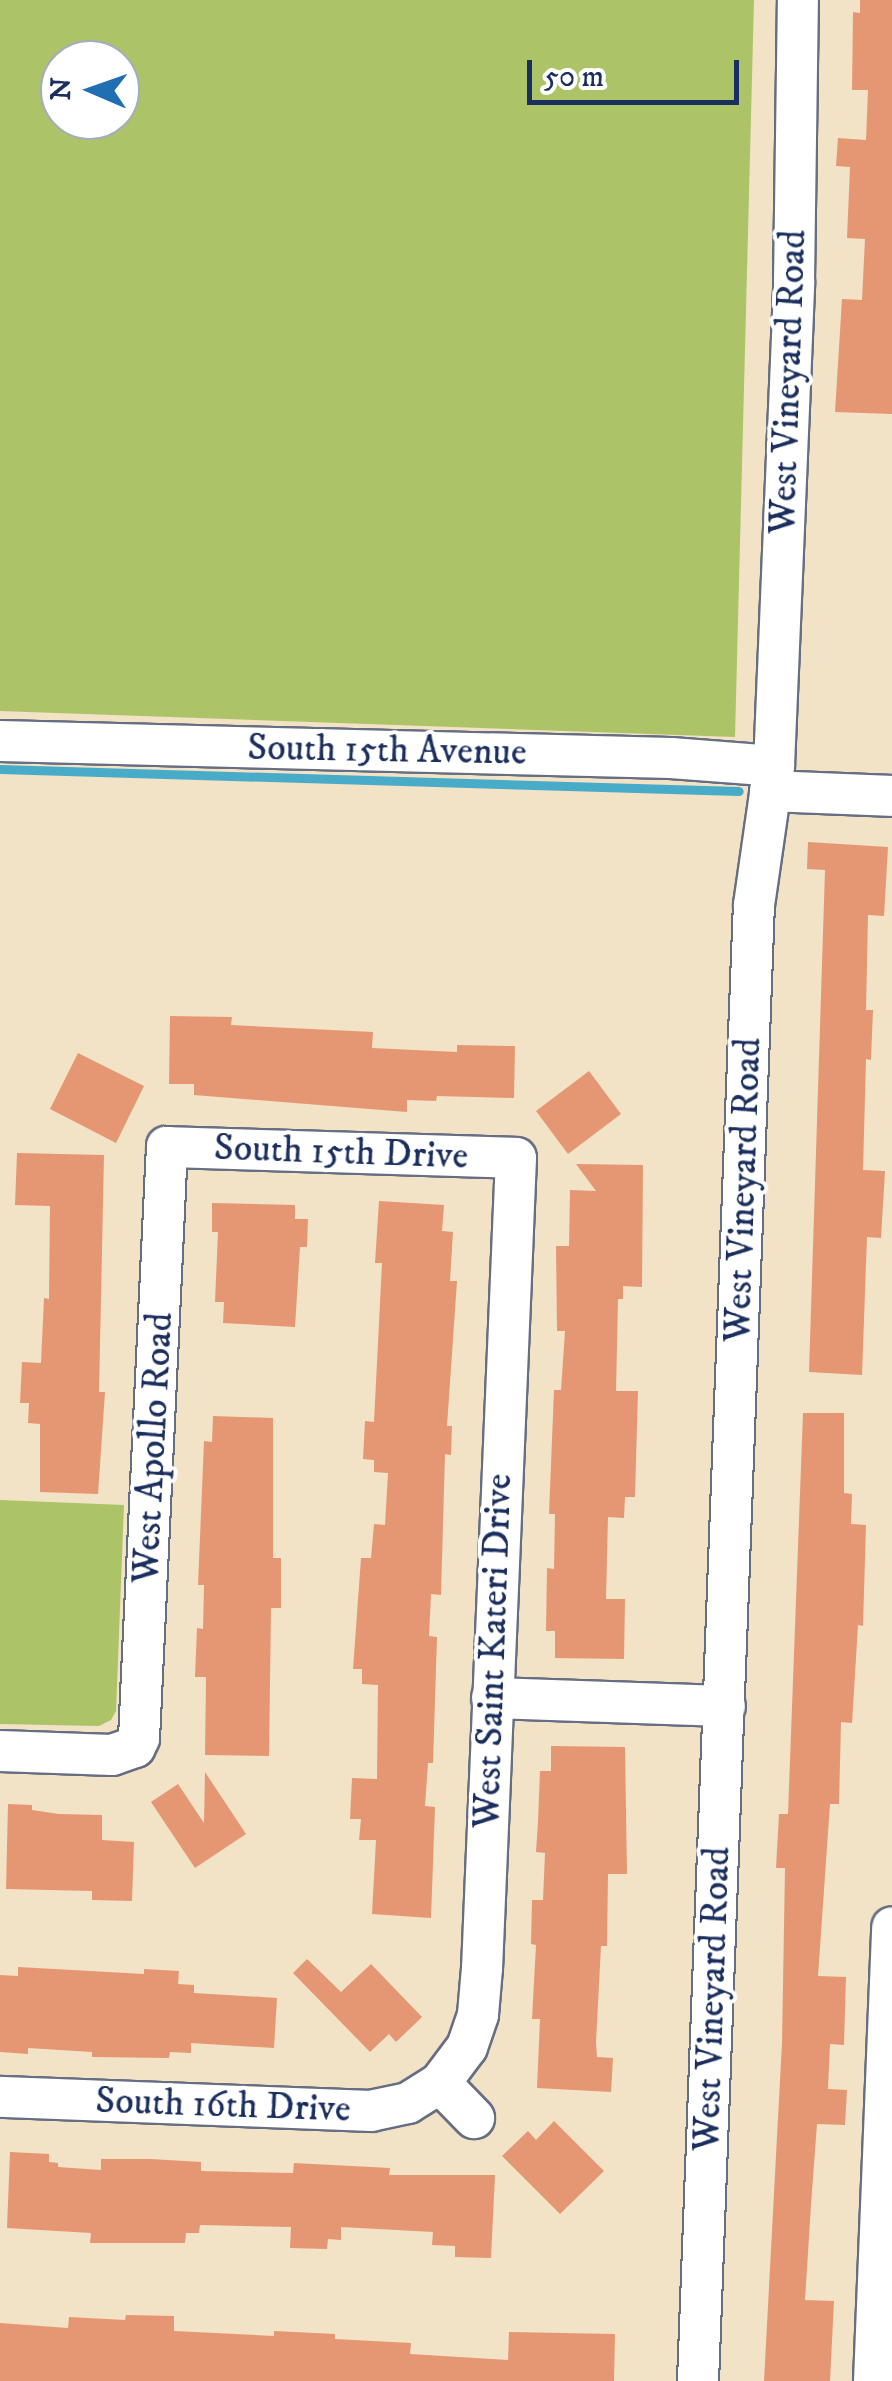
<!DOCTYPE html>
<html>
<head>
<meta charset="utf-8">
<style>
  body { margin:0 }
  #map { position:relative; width:892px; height:2381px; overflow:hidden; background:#f2e2c6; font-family:"IM FELL DW Pica",serif }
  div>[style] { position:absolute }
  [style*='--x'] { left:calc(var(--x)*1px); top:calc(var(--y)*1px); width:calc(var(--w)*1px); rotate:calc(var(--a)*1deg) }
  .green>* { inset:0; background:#acc368 }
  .stream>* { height:9px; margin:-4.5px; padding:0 4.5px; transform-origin:4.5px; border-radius:4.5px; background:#48abc8 }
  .building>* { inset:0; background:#e59773 }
  .roads { filter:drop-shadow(2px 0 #666e82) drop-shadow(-2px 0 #666e82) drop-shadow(0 2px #666e82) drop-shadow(0 -2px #666e82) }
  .minor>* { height:40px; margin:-20px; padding:0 20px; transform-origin:20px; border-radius:20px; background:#fff }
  span { translate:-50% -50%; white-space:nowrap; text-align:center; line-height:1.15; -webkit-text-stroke:8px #fff; paint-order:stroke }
  .street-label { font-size:38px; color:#1b2f5e }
  .north { position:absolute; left:40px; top:40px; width:100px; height:100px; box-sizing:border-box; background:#fff; border:2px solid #a4acbf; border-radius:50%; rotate:272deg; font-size:28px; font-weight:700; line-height:40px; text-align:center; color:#1b2f5e }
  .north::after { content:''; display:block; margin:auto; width:35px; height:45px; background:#1f6fb2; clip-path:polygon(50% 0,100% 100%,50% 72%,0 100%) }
  .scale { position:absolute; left:527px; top:60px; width:212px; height:45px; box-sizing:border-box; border:5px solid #1b2f5e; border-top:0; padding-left:12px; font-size:30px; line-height:35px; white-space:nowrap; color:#1b2f5e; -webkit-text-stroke:8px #fff; paint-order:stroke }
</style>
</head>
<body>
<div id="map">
  <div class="green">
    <i style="clip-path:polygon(evenodd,0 0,754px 0,735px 737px,0 711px,0 0,120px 60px,120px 120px,60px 120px,60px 60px,120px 60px)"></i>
    <i style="clip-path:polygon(0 1500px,124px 1505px,116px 1711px,111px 1720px,99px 1726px,0 1724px)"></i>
  </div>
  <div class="stream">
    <i style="--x:0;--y:769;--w:739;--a:1.71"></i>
  </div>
  <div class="building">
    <i style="clip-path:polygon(860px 0,892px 0,892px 414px,835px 412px,842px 299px,862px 300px,865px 239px,847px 238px,850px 167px,836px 166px,838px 138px,866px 140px,868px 90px,852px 90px,853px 12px,860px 13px)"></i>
    <i style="clip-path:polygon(808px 842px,888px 847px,884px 916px,868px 915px,866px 1010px,873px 1010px,871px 1060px,866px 1059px,863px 1170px,885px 1171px,881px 1238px,867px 1237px,862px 1375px,809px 1372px,825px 870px,807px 869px)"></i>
    <i style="clip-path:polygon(170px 1016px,232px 1017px,231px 1025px,373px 1032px,372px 1048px,457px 1052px,457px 1045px,515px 1046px,514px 1098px,437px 1096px,436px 1101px,407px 1100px,407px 1112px,194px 1095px,194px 1084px,169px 1084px)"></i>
    <i style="clip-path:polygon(78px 1053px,144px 1086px,116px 1143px,50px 1109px)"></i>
    <i style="clip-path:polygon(589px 1071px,621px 1114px,568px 1154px,536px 1111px)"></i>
    <i style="clip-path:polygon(17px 1153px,104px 1155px,99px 1392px,105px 1392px,98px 1494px,40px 1492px,40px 1424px,28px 1423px,29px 1403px,20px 1403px,22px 1362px,41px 1363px,44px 1298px,49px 1299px,50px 1206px,15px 1205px)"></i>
    <i style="clip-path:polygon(576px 1164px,643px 1165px,642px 1287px,623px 1286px,623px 1299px,618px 1299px,616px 1391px,638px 1391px,635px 1497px,625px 1497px,624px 1518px,608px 1517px,606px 1599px,625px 1599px,624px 1659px,555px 1658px,555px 1631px,546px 1631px,547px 1568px,554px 1569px,555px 1514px,549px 1514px,554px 1390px,561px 1390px,565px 1331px,557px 1331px,556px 1246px,569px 1246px,570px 1190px,596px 1191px)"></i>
    <i style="clip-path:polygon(379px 1201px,444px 1205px,442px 1231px,453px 1232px,450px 1281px,457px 1281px,447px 1426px,452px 1426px,451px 1455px,445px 1454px,441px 1595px,431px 1594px,429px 1636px,437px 1637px,433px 1763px,428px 1763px,425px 1806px,435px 1807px,431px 1918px,372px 1914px,376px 1840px,359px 1840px,361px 1819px,350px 1819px,352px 1778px,377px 1779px,378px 1685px,362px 1684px,362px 1669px,353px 1669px,361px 1558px,371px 1558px,374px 1524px,385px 1525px,388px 1473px,374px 1472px,374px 1460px,363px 1459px,365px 1421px,374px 1422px,382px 1263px,375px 1263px)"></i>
    <i style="clip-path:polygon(212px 1203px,295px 1205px,295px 1219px,308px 1219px,307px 1247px,300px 1247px,295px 1327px,223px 1323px,224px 1302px,215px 1302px,218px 1232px,212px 1232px)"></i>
    <i style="clip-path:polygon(803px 1413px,844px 1413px,844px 1493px,852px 1494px,851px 1524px,866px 1525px,863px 1626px,858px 1625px,852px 1723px,841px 1722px,839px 1804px,830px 1804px,818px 1976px,846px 1977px,844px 2045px,830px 2044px,828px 2089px,847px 2090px,845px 2125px,817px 2124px,811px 2205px,805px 2300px,834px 2301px,830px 2381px,764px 2381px,782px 2043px,785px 1868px,776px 1868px,779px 1814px,788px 1814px)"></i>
    <i style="clip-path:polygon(213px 1416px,273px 1418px,273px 1558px,281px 1558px,281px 1608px,271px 1608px,269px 1756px,205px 1755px,206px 1677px,195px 1677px,197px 1628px,203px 1629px,204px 1585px,198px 1585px,204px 1441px,212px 1442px)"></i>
    <i style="clip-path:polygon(551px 1746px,625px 1747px,627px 1874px,608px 1874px,607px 1946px,601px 1946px,596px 2042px,597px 2057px,613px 2058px,611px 2092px,537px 2088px,540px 2019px,532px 2019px,536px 1945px,531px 1944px,532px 1900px,543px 1900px,545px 1853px,536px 1852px,538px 1822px,540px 1771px,551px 1771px)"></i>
    <i style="clip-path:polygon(205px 1772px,246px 1834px,195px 1868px,151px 1802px,178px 1784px,204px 1823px)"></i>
    <i style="clip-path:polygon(8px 1804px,32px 1805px,32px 1810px,59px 1814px,102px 1815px,102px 1840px,134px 1842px,132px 1901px,92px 1900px,92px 1891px,6px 1889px)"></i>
    <i style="clip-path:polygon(307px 1959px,341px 1992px,371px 1964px,422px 2017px,396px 2042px,389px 2034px,370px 2052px,293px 1973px)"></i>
    <i style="clip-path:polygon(18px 1967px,144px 1974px,144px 1969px,179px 1971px,178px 1984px,194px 1985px,194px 1993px,277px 1998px,274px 2048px,191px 2043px,191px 2053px,170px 2052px,169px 2058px,92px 2057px,92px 2052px,28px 2048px,28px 2054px,0 2052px,0 1975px,18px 1976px)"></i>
    <i style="clip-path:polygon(554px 2121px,604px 2171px,560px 2214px,502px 2156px,528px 2131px,536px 2140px)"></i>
    <i style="clip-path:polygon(10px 2152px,49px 2154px,49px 2162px,58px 2163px,58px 2167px,101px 2170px,101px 2159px,151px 2159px,201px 2162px,201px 2171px,293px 2173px,294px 2163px,390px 2168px,389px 2175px,495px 2175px,491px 2258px,455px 2257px,455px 2246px,432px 2245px,433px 2232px,341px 2227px,341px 2240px,328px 2239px,327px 2249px,290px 2248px,291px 2227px,200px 2225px,199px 2233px,186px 2233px,185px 2243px,90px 2243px,91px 2233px,7px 2228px)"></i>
    <i style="clip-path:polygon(126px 2315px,174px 2316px,174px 2331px,274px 2336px,274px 2331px,335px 2334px,335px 2339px,411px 2343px,410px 2354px,508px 2360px,509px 2332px,615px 2334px,614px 2381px,0 2381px,0 2323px,68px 2328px,69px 2317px,125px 2320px)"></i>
  </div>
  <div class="roads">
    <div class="minor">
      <i style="--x:0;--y:741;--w:671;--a:1.45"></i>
      <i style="--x:671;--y:758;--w:103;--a:4.4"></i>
      <i style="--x:770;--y:791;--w:122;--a:2.3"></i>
      <i style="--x:492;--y:1698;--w:233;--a:2"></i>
      <i style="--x:0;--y:1751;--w:112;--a:2"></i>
      <i style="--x:112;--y:1755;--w:24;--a:-19"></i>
      <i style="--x:135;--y:1747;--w:10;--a:-66"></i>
      <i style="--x:139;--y:1738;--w:592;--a:-87.29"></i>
      <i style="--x:167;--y:1147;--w:349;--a:1.8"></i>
      <i style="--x:516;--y:1158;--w:811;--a:92.4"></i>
      <i style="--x:482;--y:1968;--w:47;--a:94.9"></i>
      <i style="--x:478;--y:2015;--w:34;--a:109"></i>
      <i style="--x:467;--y:2047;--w:45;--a:126.9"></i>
      <i style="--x:440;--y:2083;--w:38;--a:148"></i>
      <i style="--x:408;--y:2103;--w:38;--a:168"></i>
      <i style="--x:371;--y:2111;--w:371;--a:-177.8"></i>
      <i style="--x:440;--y:2083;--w:49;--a:45.8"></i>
      <i style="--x:698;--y:2381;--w:1477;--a:-87.83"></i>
      <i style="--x:754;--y:905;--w:140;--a:-81.8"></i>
      <i style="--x:774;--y:766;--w:485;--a:-87.6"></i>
      <i style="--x:794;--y:281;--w:281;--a:-89.2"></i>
      <i style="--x:874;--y:2381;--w:454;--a:-87.7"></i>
    </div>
  </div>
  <div class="street-label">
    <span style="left:789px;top:382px;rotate:-88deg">West Vineyard Road</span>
    <span style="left:387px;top:751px;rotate:1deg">South 15th Avenue</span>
    <span style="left:341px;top:1153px;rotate:2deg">South 15th Drive</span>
    <span style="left:744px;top:1190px;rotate:-88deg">West Vineyard Road</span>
    <span style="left:154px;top:1448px;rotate:-87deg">West Apollo Road</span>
    <span style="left:494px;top:1651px;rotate:-88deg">West Saint Kateri Drive</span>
    <span style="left:713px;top:1999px;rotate:-88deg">West Vineyard Road</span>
    <span style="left:223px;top:2106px;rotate:2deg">South 16th Drive</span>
  </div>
  <div class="north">N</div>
  <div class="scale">50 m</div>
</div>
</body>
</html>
